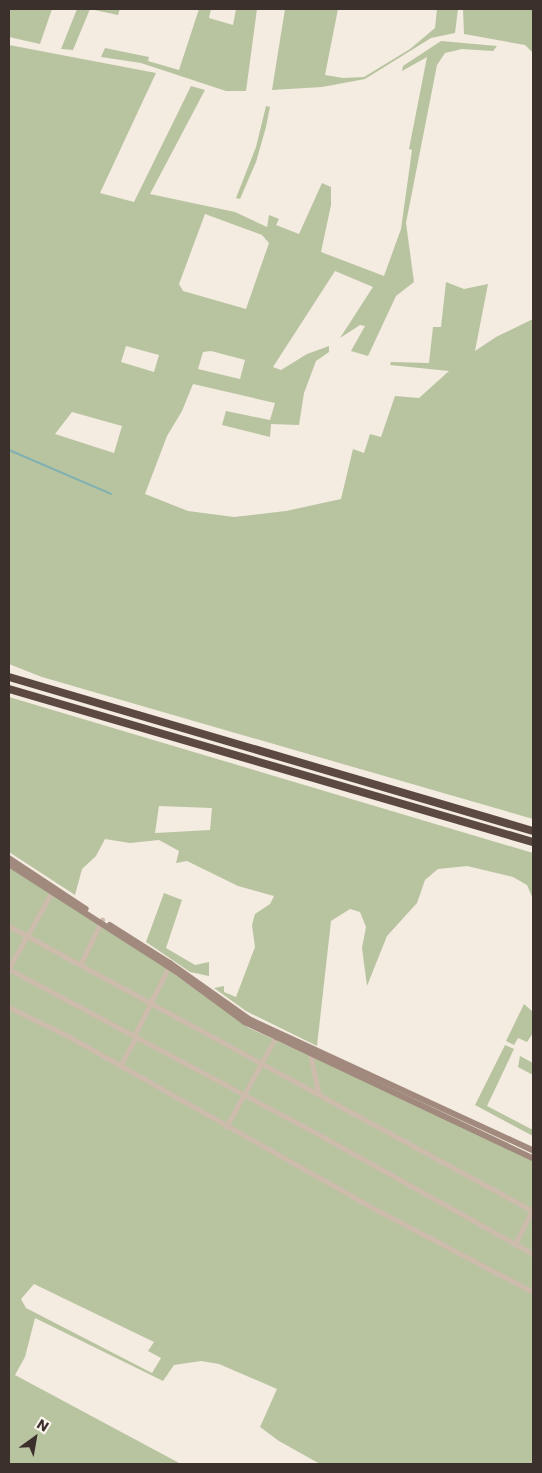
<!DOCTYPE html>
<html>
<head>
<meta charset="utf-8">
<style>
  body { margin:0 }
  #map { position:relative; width:542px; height:1473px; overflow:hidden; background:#f4ebe1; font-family:Poppins,sans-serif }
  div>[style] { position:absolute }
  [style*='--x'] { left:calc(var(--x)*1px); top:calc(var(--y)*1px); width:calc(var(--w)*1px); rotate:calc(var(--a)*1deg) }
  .green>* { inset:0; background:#b8c4a0 }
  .stream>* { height:2px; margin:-1px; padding:0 1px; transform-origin:1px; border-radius:1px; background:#7fb0b2 }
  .street>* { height:4.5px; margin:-2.25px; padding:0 2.25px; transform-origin:2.25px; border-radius:2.25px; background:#cdbbac }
  .secondary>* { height:5.5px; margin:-2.75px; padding:0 2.75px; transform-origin:2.75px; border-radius:2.75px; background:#a18a7d }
  .highway>* { height:8px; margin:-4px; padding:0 4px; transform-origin:4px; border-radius:4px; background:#5c4a42 }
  span { translate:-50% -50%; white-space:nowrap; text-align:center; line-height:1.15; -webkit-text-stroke:5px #fbf5ee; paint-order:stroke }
  .frame { position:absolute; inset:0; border:10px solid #3b302b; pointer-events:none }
  .north { position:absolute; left:10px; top:1413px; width:50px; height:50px; -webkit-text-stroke:4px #fbf5ee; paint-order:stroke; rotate:32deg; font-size:14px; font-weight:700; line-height:20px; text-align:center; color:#3b302b }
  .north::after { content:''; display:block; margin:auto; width:18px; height:22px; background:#3b302b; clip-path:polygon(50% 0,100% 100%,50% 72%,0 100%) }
</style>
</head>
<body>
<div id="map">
  <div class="green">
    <i style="clip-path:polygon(9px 9px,52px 9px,40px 44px,9px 37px)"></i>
    <i style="clip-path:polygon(77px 9px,120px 9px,118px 15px,90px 9px,73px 50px,61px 49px)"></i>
    <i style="clip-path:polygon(199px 9px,211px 9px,209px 18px,233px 25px,236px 9px,257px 9px,246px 91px,226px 91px,141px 63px,101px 57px,105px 48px,149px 57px,148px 61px,179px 70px)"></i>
    <i style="clip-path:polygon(285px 9px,338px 9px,325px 75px,343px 78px,364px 77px,410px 49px,435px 28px,437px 9px,458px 9px,455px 33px,431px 38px,365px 79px,322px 87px,272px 90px)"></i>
    <i style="clip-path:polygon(463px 9px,533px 9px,533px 53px,525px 45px,464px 34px)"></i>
    <i style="clip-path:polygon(evenodd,441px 41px,497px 46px,493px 51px,462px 49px,445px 53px,437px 65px,406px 223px,414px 282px,396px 296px,368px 356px,351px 351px,365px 326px,360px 325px,340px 338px,373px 287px,335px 271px,273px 367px,281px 370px,307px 354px,329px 346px,329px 352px,316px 361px,304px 393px,299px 425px,271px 424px,270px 437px,222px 425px,226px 411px,270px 420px,275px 403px,193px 384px,182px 411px,167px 436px,145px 494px,188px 511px,234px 517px,286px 511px,341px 499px,353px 449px,364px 453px,370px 434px,381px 437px,395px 396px,419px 398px,449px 371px,390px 365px,391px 362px,429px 363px,433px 327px,441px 327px,446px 282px,464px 289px,488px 284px,475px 351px,496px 337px,533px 319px,533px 819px,42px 677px,9px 664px,9px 45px,156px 73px,100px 193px,134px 202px,191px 86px,205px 90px,150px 194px,235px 212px,267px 227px,269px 215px,279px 219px,276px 225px,299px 234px,322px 183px,331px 187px,331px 205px,321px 252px,384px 276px,401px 229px,412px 150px,409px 149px,427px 57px,402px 71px,403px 66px,441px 41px,205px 214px,262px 235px,269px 243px,246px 309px,183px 291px,179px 284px,205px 214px,441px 41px,126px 346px,159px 355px,154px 372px,121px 362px,126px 346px,441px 41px,211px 351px,245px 360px,240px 379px,198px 369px,203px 352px,211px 351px,441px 41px,72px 412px,122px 426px,114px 453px,55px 434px,72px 412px)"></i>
    <i style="clip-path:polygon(266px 106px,270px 107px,266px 127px,256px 162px,240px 199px,236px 198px,256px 147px)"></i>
    <i style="clip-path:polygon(evenodd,9px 697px,533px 853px,533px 899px,527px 885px,513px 877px,467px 866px,438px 869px,425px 880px,417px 903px,387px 936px,367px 986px,362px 948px,366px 927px,360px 912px,350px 909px,331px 921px,317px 1046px,246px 1011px,214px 988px,224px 986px,224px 992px,236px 997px,255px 947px,252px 925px,255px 914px,270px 904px,274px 896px,238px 886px,187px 861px,176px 863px,179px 851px,159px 840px,130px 843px,105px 839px,96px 856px,82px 869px,75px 895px,9px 852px,9px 697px,159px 806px,212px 808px,210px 830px,155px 833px,159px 806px)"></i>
    <i style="clip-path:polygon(evenodd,9px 866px,170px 971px,249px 1028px,533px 1158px,533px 1464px,320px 1464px,279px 1441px,260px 1427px,277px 1389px,219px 1364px,201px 1361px,174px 1365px,163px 1381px,35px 1318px,25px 1357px,15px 1375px,181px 1464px,9px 1464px,9px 866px,34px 1284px,154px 1342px,148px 1351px,161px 1358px,152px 1373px,26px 1308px,21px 1299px,34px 1284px)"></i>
    <i style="clip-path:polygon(164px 893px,182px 900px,166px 948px,195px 965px,209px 962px,209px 976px,190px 972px,146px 942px)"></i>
    <i style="clip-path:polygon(524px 1004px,533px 1012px,533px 1033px,527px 1042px,518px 1038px,514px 1045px,506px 1041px)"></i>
    <i style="clip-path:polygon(505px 1045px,514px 1049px,487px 1106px,533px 1130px,533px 1136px,475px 1105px)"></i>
    <i style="clip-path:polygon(520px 1056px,533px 1063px,533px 1075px,518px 1067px)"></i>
  </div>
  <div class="stream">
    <i style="--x:9;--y:450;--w:111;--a:23.3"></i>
  </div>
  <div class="street">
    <i style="--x:9;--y:926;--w:596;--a:28.54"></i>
    <i style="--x:80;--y:965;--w:50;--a:-63.9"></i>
    <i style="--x:9;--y:968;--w:90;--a:-60.6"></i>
    <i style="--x:9;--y:969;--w:355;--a:28.1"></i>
    <i style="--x:322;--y:1136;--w:242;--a:29.2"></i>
    <i style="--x:9;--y:1007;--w:68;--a:26.2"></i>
    <i style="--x:70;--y:1037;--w:355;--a:29.4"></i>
    <i style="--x:379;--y:1211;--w:174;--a:27.7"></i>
    <i style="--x:134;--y:1036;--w:78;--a:-63.4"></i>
    <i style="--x:310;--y:1051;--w:44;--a:78.2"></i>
    <i style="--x:120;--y:1066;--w:33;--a:-61"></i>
    <i style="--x:226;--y:1127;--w:105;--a:-61"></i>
    <i style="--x:515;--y:1244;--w:39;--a:-63"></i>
  </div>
  <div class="secondary">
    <i style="--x:9;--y:858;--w:92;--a:33.5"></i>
    <i style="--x:9;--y:864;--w:196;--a:32.7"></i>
    <i style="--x:174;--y:970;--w:88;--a:36.2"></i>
    <i style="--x:245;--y:1022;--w:318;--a:25.3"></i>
    <i style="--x:110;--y:925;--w:71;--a:32.3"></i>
    <i style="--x:170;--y:963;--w:97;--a:35.3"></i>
    <i style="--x:249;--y:1019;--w:313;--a:24.8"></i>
  </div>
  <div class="highway">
    <i style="--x:9;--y:677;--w:546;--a:16.38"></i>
    <i style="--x:9;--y:689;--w:546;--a:16.28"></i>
  </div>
  <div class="frame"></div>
  <div class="north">N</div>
</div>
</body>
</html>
